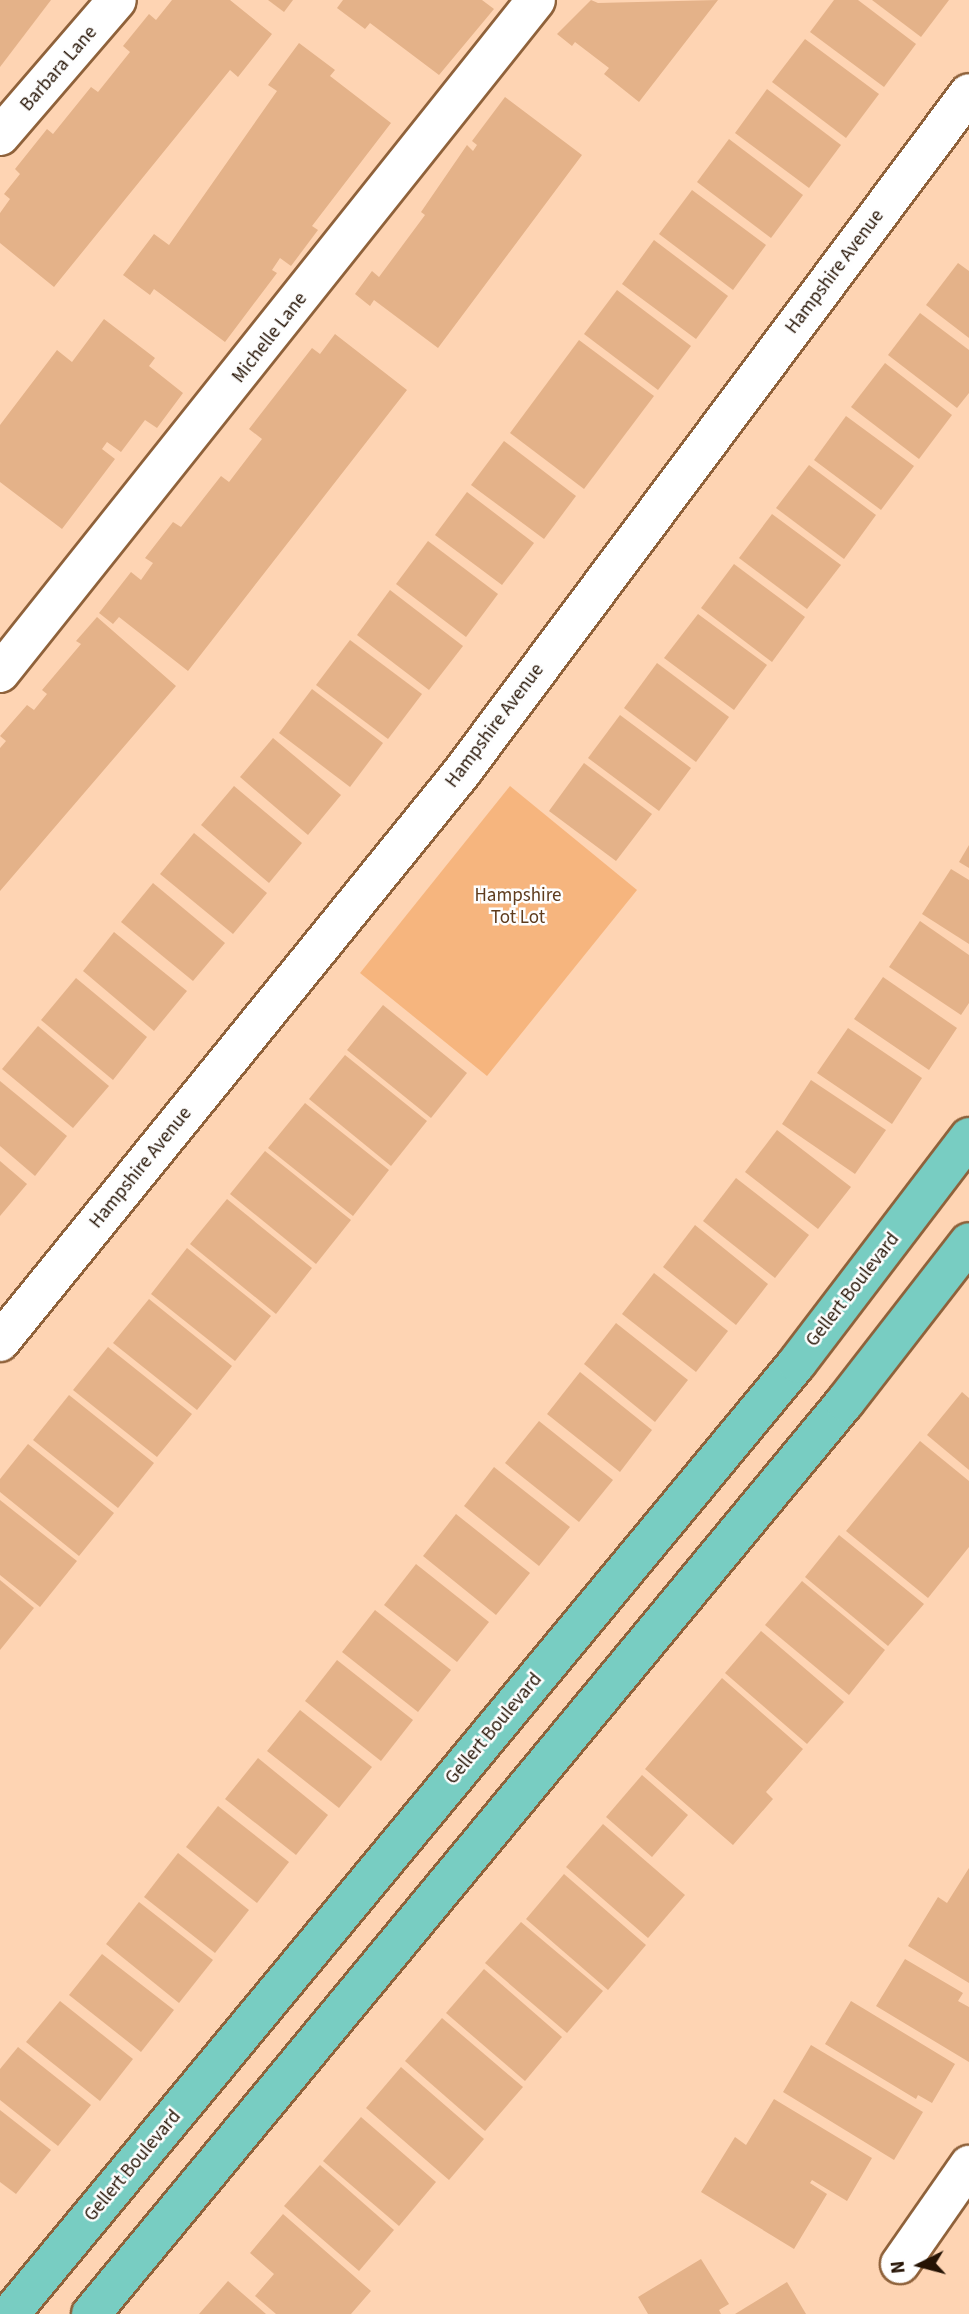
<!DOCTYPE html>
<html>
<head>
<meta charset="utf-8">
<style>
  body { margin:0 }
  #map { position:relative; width:969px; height:2314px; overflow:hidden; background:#fed4b3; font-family:"Source Sans 3",sans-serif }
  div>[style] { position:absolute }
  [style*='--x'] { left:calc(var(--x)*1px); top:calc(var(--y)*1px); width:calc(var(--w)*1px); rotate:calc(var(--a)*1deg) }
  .green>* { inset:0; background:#f6b57e }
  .building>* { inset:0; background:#e4b289 }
  .roads { filter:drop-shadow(2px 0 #8f623b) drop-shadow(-2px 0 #8f623b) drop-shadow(0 2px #8f623b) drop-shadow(0 -2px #8f623b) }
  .minor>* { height:38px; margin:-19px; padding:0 19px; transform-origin:19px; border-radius:19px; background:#fff }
  .major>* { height:38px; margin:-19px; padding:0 19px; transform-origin:19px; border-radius:19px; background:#78cdc2 }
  span { translate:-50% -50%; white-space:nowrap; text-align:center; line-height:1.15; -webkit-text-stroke:5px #fefefe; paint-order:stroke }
  .street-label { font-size:19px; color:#251304 }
  .park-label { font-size:19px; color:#5f3c1d }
  .north { position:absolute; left:885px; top:2230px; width:70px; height:70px; -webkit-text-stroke:5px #fefefe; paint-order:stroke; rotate:264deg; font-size:19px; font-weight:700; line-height:28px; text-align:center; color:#251304 }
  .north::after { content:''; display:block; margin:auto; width:24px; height:32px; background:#251304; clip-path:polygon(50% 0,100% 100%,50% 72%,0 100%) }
</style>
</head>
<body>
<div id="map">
  <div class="green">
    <i style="clip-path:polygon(510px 786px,637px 890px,487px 1076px,360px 973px)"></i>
  </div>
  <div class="building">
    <i style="clip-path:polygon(0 0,51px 0,0 67px)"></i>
    <i style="clip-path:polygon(172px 0,230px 0,272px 34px,238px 77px,230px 70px,54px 287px,0 243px,0 213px,10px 199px,4px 194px,20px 174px,15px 169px,47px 129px,53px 134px,91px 87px,98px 92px,130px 52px,123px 46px,149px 14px,156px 20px)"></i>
    <i style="clip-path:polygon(268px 0,293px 0,284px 12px)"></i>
    <i style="clip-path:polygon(343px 0,482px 0,494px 9px,439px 75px,370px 23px,365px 29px,337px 8px)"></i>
    <i style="clip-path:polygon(591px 0,598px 3px,718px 0,639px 102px,604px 74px,609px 68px,575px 42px,572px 46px,557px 34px)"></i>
    <i style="clip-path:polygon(834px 0,858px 0,916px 44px,884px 87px,810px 32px)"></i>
    <i style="clip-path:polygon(872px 0,949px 0,921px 37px)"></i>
    <i style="clip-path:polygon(805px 39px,879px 94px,846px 138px,772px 82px)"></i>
    <i style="clip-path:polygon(299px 43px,335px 70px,330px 76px,391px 123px,312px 226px,318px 230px,291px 266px,280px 258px,272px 270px,277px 273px,225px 342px,154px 289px,150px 295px,123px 275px,154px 234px,169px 245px,277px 91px,268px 85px)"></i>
    <i style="clip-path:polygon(767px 89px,841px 145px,809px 188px,735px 133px)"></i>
    <i style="clip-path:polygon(505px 97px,582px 155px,438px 348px,374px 300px,370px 306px,355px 294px,372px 271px,379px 277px,425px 215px,421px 212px,467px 145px,473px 151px,477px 145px,472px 141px)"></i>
    <i style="clip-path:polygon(729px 139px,803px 195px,771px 238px,697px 182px)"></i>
    <i style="clip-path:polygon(692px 190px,766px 245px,733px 290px,659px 234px)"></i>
    <i style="clip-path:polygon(654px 240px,728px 296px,696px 339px,622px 284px)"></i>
    <i style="clip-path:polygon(958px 263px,969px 271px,969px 338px,926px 305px)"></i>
    <i style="clip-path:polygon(617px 290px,691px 346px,658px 390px,584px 334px)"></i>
    <i style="clip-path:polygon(920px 313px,969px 350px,969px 393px,957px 408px,888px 355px)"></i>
    <i style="clip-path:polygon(104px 319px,155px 358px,149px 366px,183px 393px,157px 428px,145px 420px,121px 452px,107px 442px,102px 449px,115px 459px,62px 529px,0 482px,0 425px,57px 350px,72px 362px)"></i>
    <i style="clip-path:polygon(335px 334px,407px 390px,188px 671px,119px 617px,113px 624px,99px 613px,131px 572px,141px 580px,153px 563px,145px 558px,173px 522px,181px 527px,221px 476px,229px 482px,262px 439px,249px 429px,312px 348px,320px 354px)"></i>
    <i style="clip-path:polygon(579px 340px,654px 396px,584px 489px,510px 433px)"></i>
    <i style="clip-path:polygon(885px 363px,952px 415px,919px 459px,851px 407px)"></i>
    <i style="clip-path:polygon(846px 416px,914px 466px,881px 510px,814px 460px)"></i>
    <i style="clip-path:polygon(504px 441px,576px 496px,544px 539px,471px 485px)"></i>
    <i style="clip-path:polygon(809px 465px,876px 515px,844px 559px,776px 508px)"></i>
    <i style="clip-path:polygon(467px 492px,534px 543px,502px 585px,435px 535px)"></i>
    <i style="clip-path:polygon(772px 514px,841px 565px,807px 609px,739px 558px)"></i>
    <i style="clip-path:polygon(428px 541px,498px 594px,466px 637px,396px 584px)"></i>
    <i style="clip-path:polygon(734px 564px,805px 617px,772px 662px,701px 608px)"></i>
    <i style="clip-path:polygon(390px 590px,463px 646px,429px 690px,357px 635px)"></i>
    <i style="clip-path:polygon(698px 614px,767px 665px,734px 710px,664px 658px)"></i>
    <i style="clip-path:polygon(97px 617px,176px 686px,0 891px,0 748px,6px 741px,0 736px,27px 705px,34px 710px,47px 694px,42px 690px,81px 644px,76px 641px)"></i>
    <i style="clip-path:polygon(350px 640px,422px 694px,388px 739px,316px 685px)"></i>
    <i style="clip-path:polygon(657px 663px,729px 717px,696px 762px,624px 708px)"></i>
    <i style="clip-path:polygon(312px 689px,383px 743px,350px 787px,279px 733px)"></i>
    <i style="clip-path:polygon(620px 715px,691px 768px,659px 811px,588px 758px)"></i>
    <i style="clip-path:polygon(273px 738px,341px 795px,308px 835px,240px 777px)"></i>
    <i style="clip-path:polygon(584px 763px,652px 814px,616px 861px,549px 811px)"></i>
    <i style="clip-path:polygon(234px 786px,302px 843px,269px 883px,201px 825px)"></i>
    <i style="clip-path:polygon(194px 833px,267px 893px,233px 934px,160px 874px)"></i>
    <i style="clip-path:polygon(969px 845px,969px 868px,959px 862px)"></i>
    <i style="clip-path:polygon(951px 869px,969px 880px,969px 944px,922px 914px)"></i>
    <i style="clip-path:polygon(153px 883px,225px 943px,193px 981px,121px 922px)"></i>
    <i style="clip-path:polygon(920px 921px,969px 955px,969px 1003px,961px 1015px,889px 967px)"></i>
    <i style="clip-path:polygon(114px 932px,187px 991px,154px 1031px,83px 971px)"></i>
    <i style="clip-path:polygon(883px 977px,957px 1028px,929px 1070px,854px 1019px)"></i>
    <i style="clip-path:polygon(76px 978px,147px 1037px,113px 1080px,41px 1020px)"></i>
    <i style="clip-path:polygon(383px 1005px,467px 1073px,431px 1118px,347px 1050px)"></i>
    <i style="clip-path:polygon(38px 1026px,109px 1086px,73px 1128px,2px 1069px)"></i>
    <i style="clip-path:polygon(848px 1028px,922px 1078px,892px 1124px,817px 1073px)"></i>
    <i style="clip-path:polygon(345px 1055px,427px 1121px,391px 1166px,309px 1099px)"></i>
    <i style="clip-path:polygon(811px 1080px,886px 1130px,855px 1174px,782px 1124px)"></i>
    <i style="clip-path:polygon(0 1081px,67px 1136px,35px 1176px,0 1146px)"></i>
    <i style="clip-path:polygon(305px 1103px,389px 1170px,353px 1216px,268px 1148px)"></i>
    <i style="clip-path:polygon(777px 1130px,851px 1187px,818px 1229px,745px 1172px)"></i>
    <i style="clip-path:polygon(265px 1151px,351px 1220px,316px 1264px,230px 1194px)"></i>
    <i style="clip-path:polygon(0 1161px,27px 1184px,0 1216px)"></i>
    <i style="clip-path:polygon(736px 1178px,809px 1235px,775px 1278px,703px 1221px)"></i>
    <i style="clip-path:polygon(227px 1199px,312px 1268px,276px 1314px,190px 1244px)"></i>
    <i style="clip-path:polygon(695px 1225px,768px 1284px,736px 1325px,663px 1267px)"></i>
    <i style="clip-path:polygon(187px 1248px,271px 1316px,235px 1361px,151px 1294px)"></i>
    <i style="clip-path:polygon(654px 1273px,728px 1331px,696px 1372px,622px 1314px)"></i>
    <i style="clip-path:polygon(149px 1299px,232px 1366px,197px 1410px,113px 1343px)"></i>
    <i style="clip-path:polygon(616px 1323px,688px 1380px,655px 1422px,584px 1364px)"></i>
    <i style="clip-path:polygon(108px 1347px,192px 1414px,157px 1457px,73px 1390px)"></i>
    <i style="clip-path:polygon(580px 1372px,652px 1430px,620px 1472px,547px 1414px)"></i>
    <i style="clip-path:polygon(962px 1392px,969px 1398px,969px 1470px,927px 1435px)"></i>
    <i style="clip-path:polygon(69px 1395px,154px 1463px,118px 1508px,33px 1440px)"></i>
    <i style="clip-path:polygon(539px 1421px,613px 1480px,579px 1522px,505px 1463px)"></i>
    <i style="clip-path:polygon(920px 1441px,969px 1481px,969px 1547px,928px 1598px,846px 1531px)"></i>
    <i style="clip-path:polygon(28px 1444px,114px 1513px,79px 1556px,0 1492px,0 1479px)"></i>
    <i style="clip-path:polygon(494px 1467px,570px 1527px,539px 1566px,464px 1506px)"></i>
    <i style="clip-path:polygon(0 1500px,77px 1561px,40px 1607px,0 1575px)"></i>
    <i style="clip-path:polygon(456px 1514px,530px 1573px,496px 1615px,423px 1556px)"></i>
    <i style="clip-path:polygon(839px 1535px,924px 1604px,888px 1646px,805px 1577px)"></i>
    <i style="clip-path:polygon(416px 1564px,489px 1622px,457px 1662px,384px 1605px)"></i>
    <i style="clip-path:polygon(0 1580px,34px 1608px,0 1650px)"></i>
    <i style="clip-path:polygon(802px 1581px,885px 1650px,849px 1695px,765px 1625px)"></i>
    <i style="clip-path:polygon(375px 1610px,451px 1670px,418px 1712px,342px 1652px)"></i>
    <i style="clip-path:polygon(761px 1631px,844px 1702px,807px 1744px,725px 1673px)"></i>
    <i style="clip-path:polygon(337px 1660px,413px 1720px,381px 1761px,305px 1701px)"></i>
    <i style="clip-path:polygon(722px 1678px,803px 1749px,766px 1792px,773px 1799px,733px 1845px,645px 1769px)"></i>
    <i style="clip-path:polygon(300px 1710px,372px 1767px,339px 1808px,267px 1751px)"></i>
    <i style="clip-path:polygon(258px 1758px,328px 1815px,296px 1855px,225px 1799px)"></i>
    <i style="clip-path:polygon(642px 1775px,688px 1815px,652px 1857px,606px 1817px)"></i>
    <i style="clip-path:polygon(218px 1806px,289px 1862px,257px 1903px,186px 1847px)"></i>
    <i style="clip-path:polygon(603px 1824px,685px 1895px,648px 1938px,566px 1867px)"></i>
    <i style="clip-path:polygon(178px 1853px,249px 1910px,215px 1953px,144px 1897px)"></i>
    <i style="clip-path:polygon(969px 1868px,969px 1983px,908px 1946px,938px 1897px,947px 1903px)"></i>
    <i style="clip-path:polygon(564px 1874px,646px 1945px,608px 1990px,526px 1919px)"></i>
    <i style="clip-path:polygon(139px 1902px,213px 1960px,179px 2003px,106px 1944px)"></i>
    <i style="clip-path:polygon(521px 1922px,603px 1991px,567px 2033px,485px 1963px)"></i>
    <i style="clip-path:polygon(102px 1954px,174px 2010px,141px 2052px,69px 1995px)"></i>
    <i style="clip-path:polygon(905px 1959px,963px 1993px,958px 2001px,969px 2007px,969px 2062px,876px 2006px)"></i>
    <i style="clip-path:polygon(484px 1969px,562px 2037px,525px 2081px,446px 2013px)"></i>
    <i style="clip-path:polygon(60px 2001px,133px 2059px,100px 2101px,26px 2042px)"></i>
    <i style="clip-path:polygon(851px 2001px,955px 2064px,932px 2103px,918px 2095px,916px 2099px,825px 2044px)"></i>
    <i style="clip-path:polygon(442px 2018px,523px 2087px,485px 2131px,405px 2061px)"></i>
    <i style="clip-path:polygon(811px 2045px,923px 2112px,894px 2160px,783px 2092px)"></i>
    <i style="clip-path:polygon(18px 2047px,91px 2105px,58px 2146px,0 2100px,0 2069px)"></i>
    <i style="clip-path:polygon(401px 2067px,484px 2139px,449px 2180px,366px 2108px)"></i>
    <i style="clip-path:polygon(774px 2099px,872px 2158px,847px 2201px,812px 2180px,810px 2183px,827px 2194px,794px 2249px,701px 2192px,735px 2137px,746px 2145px)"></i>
    <i style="clip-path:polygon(0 2110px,51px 2150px,16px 2194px,0 2182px)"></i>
    <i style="clip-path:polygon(361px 2117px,436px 2182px,399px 2226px,323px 2161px)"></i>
    <i style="clip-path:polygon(320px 2165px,394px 2230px,359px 2271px,284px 2206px)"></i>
    <i style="clip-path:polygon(283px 2214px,371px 2291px,351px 2314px,276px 2314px,255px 2296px,274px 2274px,250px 2253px)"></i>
    <i style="clip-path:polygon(701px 2259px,729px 2304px,719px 2310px,721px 2314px,648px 2314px,638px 2297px)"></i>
    <i style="clip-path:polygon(228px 2281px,266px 2314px,199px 2314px)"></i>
    <i style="clip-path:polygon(787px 2282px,806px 2314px,735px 2314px)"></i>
  </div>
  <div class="roads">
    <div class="minor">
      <i style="--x:0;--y:136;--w:179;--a:-49.3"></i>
      <i style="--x:0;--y:673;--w:860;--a:-51.46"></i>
      <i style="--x:0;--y:1342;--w:734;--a:-50.97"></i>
      <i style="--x:462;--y:772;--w:847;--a:-53.25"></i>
      <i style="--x:900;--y:2264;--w:121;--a:-55.1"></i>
    </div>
    <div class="major">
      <i style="--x:10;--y:2314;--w:1234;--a:-50.39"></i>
      <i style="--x:797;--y:1363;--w:284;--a:-52.7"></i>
      <i style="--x:91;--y:2314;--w:1183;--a:-50.42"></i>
      <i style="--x:845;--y:1402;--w:202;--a:-52.2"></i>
    </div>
  </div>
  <div class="street-label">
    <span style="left:59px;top:69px;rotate:-49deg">Barbara Lane</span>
    <span style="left:835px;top:272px;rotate:-53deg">Hampshire Avenue</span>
    <span style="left:270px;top:338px;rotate:-52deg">Michelle Lane</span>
    <span style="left:495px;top:726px;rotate:-53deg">Hampshire Avenue</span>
    <span style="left:141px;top:1168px;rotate:-51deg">Hampshire Avenue</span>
    <span style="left:853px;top:1290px;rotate:-52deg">Gellert Boulevard</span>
    <span style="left:494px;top:1729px;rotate:-50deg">Gellert Boulevard</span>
    <span style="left:133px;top:2166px;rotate:-50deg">Gellert Boulevard</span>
  </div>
  <div class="park-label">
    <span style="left:518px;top:907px">Hampshire<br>Tot Lot</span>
  </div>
  <div class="north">N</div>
</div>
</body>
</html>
